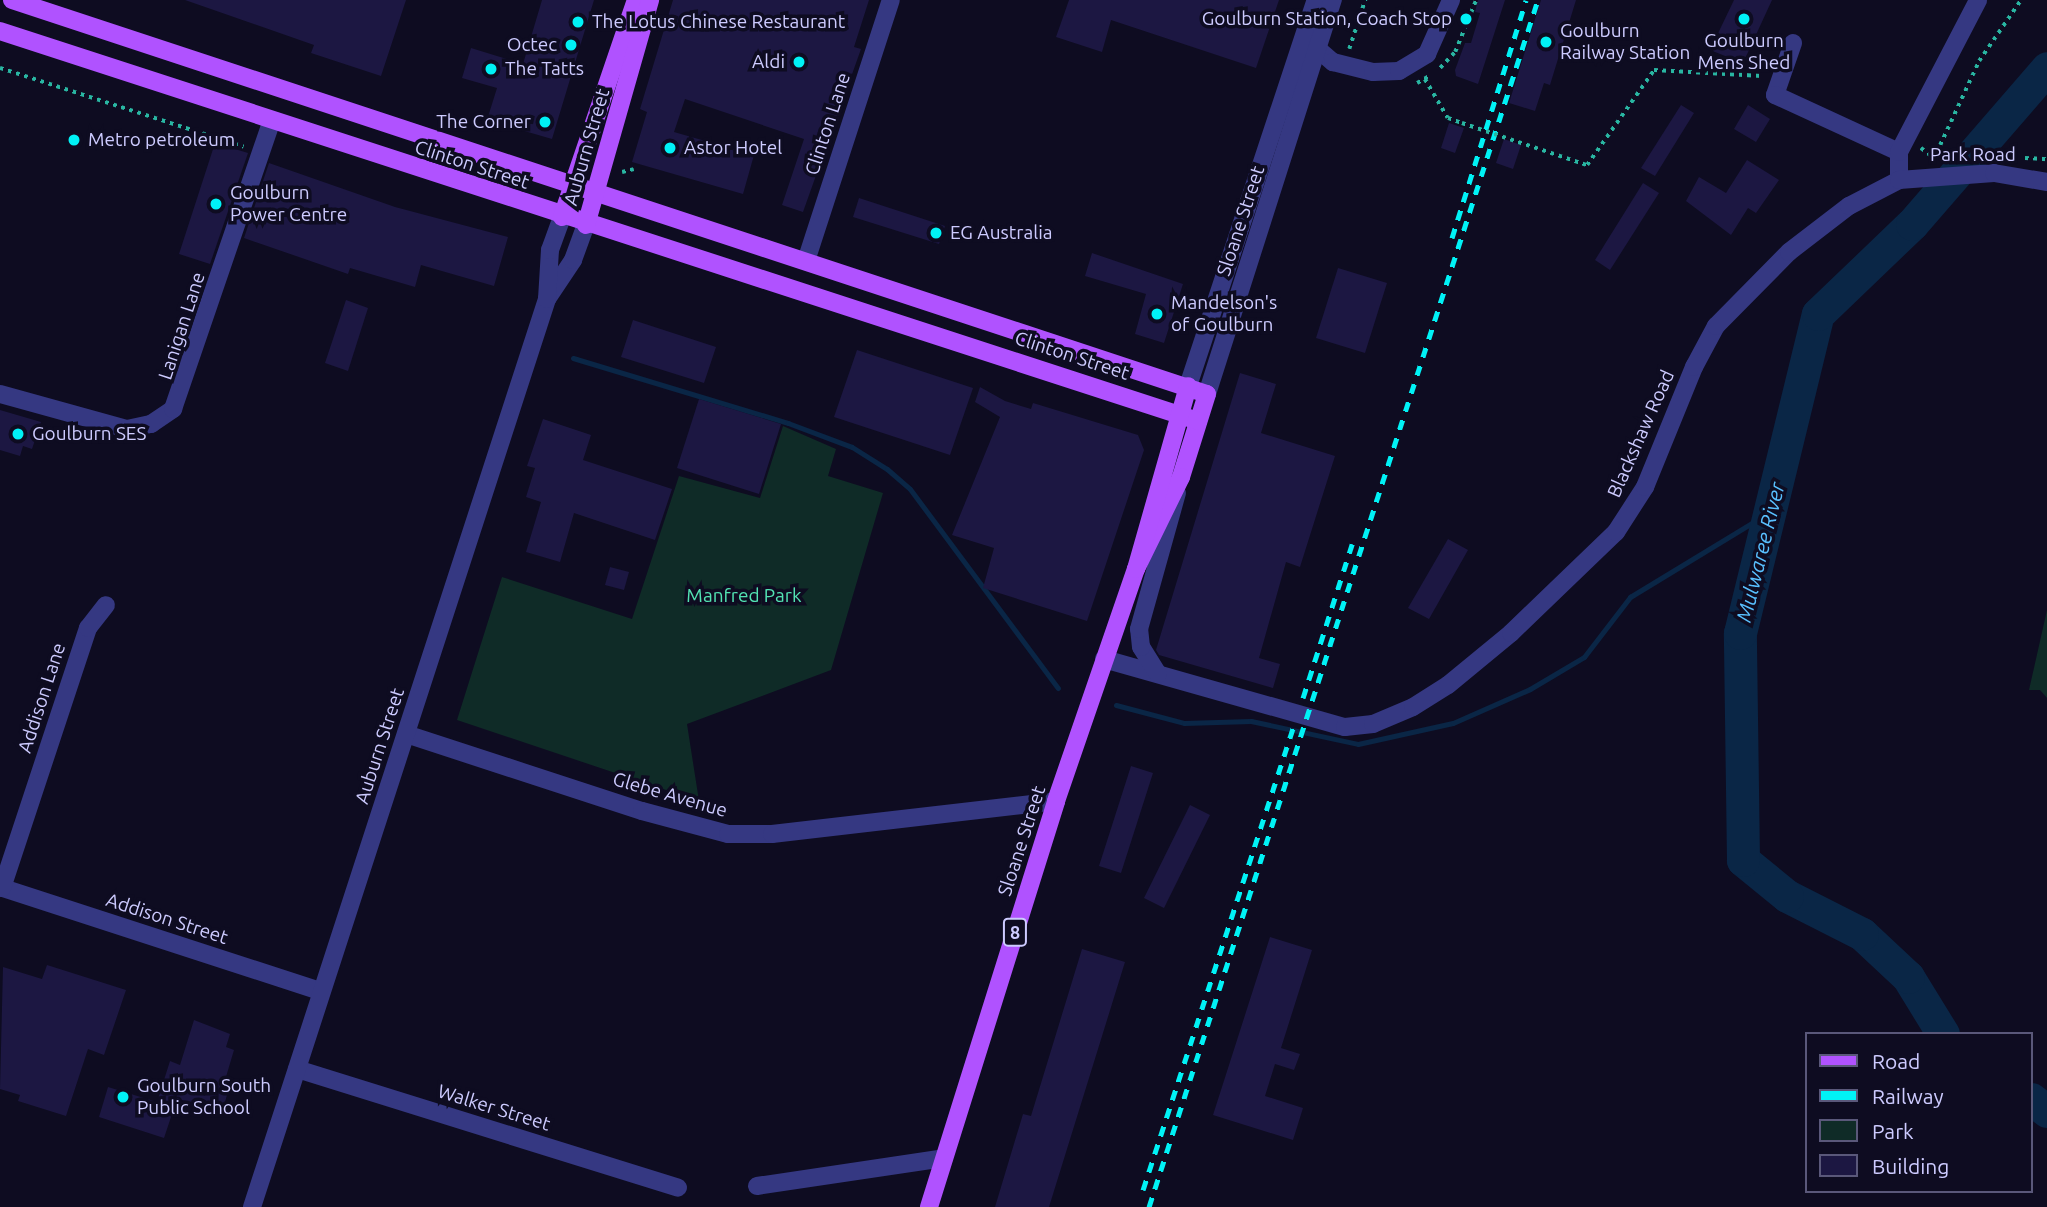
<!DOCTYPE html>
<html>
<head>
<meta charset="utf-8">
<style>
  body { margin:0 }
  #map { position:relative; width:2047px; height:1207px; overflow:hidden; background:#0e0c21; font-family:Ubuntu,sans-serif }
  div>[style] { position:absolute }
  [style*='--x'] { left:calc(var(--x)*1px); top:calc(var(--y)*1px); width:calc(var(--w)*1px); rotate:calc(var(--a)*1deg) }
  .green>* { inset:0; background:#0f2b27 }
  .stream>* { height:5px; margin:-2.5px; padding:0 2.5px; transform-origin:2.5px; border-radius:2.5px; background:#0a2646 }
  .river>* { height:33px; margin:-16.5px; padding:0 16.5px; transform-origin:16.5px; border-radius:16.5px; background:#0a2646 }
  .building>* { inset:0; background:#1c1742 }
  .path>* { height:3.5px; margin-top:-1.75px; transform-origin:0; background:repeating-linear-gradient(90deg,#29b6a2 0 3.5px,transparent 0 8.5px) }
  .minor>* { height:18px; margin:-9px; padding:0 9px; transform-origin:9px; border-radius:9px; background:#353882 }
  .major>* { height:18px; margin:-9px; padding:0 9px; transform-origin:9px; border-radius:9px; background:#b052ff }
  .rail>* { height:5px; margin-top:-2.5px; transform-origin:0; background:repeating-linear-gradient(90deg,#00f2f6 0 10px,transparent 0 19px) }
  .path-bridge>* { height:3.5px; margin-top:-1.75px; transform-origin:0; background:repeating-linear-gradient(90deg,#29b6a2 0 3.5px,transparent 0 8.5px) }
  .dots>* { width:19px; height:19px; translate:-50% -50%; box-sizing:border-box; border:4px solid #0e0c21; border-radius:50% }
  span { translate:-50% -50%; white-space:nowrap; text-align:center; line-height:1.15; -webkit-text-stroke:7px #0e0c21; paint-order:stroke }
  .shield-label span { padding:2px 5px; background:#0e0c21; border:2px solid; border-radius:5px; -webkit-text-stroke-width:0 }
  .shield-label { font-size:18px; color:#cdcbff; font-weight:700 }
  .poi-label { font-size:19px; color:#cdcbff }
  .right { translate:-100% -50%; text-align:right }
  .left { translate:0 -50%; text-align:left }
  .street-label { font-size:19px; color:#cdcbff }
  .park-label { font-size:19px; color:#53e3b3 }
  .water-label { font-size:21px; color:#59c0ff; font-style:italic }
  .legend { position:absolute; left:1805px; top:1032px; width:228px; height:161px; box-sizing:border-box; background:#0e0c21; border:2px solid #5a587a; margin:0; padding:9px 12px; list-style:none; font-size:21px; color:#cdcbff }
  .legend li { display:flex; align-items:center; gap:14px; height:35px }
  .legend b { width:35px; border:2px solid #5a587a }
</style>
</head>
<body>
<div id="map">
  <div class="green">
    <i style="clip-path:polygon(783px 426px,836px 449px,828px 476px,883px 493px,831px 670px,687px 724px,699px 801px,457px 720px,502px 577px,632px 619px,679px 476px,760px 498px)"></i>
    <i style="clip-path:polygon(2047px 610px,2047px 698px,2040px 690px,2029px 690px)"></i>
  </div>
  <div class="stream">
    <i style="--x:573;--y:358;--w:225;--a:16.8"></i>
    <i style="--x:788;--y:423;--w:68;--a:20.6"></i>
    <i style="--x:852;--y:447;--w:41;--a:32.2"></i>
    <i style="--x:887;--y:469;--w:30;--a:41"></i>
    <i style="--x:910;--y:489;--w:248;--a:53.4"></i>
    <i style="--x:1116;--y:705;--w:70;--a:14.8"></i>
    <i style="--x:1184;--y:723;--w:67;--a:-1.7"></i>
    <i style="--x:1251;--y:721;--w:109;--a:12.1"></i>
    <i style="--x:1358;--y:744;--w:97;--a:-12.5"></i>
    <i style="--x:1453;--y:723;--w:84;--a:-23.8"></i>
    <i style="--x:1530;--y:689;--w:63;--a:-30.7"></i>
    <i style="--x:1584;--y:657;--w:76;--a:-52.5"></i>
    <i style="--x:1630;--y:597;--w:162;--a:-31.3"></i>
  </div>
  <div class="river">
    <i style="--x:1943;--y:1034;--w:67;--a:-121.6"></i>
    <i style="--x:1908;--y:977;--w:63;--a:-136.9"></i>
    <i style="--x:1862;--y:934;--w:84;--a:-153.1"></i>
    <i style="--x:1787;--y:896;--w:57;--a:-140.7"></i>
    <i style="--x:1743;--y:860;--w:227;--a:-90.8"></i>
    <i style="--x:1740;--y:633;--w:328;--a:-76.3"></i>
    <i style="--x:1818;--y:314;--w:130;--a:-43.8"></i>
    <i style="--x:1912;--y:224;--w:206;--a:-49.1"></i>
    <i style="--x:2031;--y:1099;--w:20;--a:37"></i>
  </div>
  <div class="building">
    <i style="clip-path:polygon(185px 0,406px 0,381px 76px,311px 53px,314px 45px)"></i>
    <i style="clip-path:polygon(542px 0,594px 0,552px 139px,487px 120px,497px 88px,462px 78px,471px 48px,523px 64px)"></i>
    <i style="clip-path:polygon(673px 0,869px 0,854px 47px,861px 49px,803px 212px,782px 205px,804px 139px,685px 99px,674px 132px,754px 155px,743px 194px,632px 162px,647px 112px,640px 109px)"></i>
    <i style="clip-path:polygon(1069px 0,1279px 0,1256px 68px,1111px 20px,1102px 52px,1056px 37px)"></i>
    <i style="clip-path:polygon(1478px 0,1505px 0,1478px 84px,1456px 76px,1455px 70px,1465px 43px,1471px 43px,1480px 13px,1475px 12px)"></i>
    <i style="clip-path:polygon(1541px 0,1576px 0,1550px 85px,1544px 83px,1535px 111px,1509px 103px)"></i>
    <i style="clip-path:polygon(1734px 0,1772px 0,1743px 63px,1710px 50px)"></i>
    <i style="clip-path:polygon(1681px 105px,1694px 113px,1655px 176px,1641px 168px)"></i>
    <i style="clip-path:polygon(1748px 105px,1770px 119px,1756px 142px,1734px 129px)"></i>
    <i style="clip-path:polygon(1449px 123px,1464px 128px,1455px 153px,1441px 148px)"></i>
    <i style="clip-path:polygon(1504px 139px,1521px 145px,1513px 169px,1496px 163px)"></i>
    <i style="clip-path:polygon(215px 143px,248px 153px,210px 264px,179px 254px)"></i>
    <i style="clip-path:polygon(1747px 160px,1779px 180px,1756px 213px,1748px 208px,1731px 235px,1686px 201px,1699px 177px,1726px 193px)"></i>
    <i style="clip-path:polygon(269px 163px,395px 207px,508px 237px,494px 286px,421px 265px,415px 287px,350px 268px,348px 274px,244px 238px)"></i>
    <i style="clip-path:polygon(1643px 183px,1659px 193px,1610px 270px,1595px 260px)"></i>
    <i style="clip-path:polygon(859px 198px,945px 226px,939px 244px,853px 217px)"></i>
    <i style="clip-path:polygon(1092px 253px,1183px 284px,1164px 343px,1135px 334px,1146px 294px,1085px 276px)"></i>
    <i style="clip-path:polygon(1338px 268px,1387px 283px,1365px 353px,1316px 338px)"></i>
    <i style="clip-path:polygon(346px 300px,368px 308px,348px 371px,325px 363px)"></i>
    <i style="clip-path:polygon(633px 320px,716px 347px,704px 383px,621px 357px)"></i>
    <i style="clip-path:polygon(857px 350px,973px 388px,950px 455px,834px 417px)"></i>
    <i style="clip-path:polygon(1240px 373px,1276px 384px,1261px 433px,1335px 456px,1300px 567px,1286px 562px,1259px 658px,1280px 664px,1273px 688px,1159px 655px,1156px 650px)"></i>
    <i style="clip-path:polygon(980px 387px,1005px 401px,1031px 409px,1033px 403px,1138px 435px,1144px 450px,1087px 621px,983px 588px,994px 548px,952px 535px,1000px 417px,975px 402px)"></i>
    <i style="clip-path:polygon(699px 399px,781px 424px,759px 494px,677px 468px)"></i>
    <i style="clip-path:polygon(0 410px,41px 422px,32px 449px,23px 446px,20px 456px,0 450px)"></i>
    <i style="clip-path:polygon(543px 419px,591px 435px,583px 460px,672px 489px,655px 540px,574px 513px,560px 562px,526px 552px,541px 502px,526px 497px,535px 468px,527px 466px)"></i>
    <i style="clip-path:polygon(1448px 539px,1468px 550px,1429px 619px,1408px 608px)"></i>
    <i style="clip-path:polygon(610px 567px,629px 572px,624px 590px,605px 585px)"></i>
    <i style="clip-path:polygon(1131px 766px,1153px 773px,1121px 873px,1099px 866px)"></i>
    <i style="clip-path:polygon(1190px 805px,1210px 815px,1164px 908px,1144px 898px)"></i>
    <i style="clip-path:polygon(1270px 937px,1312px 950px,1281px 1048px,1300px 1054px,1294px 1070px,1275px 1064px,1265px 1096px,1303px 1108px,1293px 1140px,1213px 1115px)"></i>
    <i style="clip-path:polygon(1082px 949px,1125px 962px,1049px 1207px,995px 1207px,1023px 1114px,1031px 1116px)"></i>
    <i style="clip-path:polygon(47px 965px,126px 990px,104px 1055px,88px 1049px,66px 1116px,18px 1101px,20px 1095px,0 1089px,3px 967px,42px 979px)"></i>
    <i style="clip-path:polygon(194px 1020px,230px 1034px,226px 1047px,234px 1050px,223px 1087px,229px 1088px,223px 1109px,177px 1099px,164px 1138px,99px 1117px,108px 1087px,157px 1102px,170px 1061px,180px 1065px)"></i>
  </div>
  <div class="path">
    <i style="--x:1349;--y:49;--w:52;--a:-71.9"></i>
    <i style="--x:0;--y:68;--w:256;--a:17.9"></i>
    <i style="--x:1440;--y:68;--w:22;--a:-47"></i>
    <i style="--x:1455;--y:52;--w:56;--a:-68"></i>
    <i style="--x:1425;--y:79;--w:45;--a:59.5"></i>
    <i style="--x:1448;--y:118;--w:15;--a:20"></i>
    <i style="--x:1417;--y:83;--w:16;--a:-30"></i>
    <i style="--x:1921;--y:148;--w:16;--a:38"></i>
    <i style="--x:2025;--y:158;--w:22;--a:3"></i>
    <i style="--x:1938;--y:159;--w:14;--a:-82"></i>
    <i style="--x:1940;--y:145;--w:93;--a:-65.1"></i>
    <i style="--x:1979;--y:61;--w:74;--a:-55.5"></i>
    <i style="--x:1587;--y:165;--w:116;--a:-54.8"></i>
    <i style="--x:1654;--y:70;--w:108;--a:3.2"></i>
    <i style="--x:622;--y:172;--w:12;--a:-14"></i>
  </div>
  <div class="minor">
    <i style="--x:1793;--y:43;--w:55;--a:109.1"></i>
    <i style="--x:1775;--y:95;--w:136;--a:24.7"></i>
    <i style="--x:1312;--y:44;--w:28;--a:41"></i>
    <i style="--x:1333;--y:62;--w:41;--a:14"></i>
    <i style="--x:1373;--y:72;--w:26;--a:-2"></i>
    <i style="--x:1399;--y:71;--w:33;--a:-31"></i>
    <i style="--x:1427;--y:54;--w:59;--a:-66"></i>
    <i style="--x:1899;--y:180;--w:28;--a:-90"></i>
    <i style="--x:1899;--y:152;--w:171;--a:-62.5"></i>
    <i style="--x:806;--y:261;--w:274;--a:-72"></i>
    <i style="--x:547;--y:299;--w:47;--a:-56.3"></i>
    <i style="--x:573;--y:260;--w:37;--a:-70"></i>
    <i style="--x:1188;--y:386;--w:407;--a:-71.7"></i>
    <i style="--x:0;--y:394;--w:132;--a:15.4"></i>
    <i style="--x:127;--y:429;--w:25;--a:-12"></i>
    <i style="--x:151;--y:424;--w:27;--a:-34"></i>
    <i style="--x:173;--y:409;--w:303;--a:-71.1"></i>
    <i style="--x:1207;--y:394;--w:414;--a:-72.3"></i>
    <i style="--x:1104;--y:659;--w:250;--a:15.8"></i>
    <i style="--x:1345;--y:727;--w:28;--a:-6"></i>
    <i style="--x:1373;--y:724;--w:43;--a:-23"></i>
    <i style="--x:1413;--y:707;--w:41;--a:-32.2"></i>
    <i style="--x:1448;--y:685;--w:82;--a:-39.5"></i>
    <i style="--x:1511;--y:633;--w:146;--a:-43.9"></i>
    <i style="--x:1616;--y:532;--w:54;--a:-57.2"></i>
    <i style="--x:1645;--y:487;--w:130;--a:-67.8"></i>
    <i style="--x:1694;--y:367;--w:47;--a:-61.8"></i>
    <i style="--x:1716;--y:326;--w:104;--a:-45.4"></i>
    <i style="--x:1789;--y:252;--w:76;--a:-37.5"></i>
    <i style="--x:1849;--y:206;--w:56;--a:-27.5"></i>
    <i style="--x:1899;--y:180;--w:95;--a:-4.2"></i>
    <i style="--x:1994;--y:173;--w:54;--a:9.6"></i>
    <i style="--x:1158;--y:674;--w:32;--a:-122"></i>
    <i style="--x:1141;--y:647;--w:18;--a:-96"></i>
    <i style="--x:1139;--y:629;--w:141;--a:-74.4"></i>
    <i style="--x:406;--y:734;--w:248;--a:18.1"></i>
    <i style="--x:642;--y:811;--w:89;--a:15"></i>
    <i style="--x:728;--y:834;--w:44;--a:0"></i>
    <i style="--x:772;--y:834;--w:286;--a:-6.6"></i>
    <i style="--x:0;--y:887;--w:336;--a:18"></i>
    <i style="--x:2;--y:888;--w:274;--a:-71.7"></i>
    <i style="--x:88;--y:628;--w:29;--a:-52"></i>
    <i style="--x:297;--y:1069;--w:399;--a:17.3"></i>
    <i style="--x:757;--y:1186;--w:189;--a:-8.5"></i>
    <i style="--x:252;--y:1207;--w:955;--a:-72"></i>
    <i style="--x:547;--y:299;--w:49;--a:-86.5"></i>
    <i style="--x:550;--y:250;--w:35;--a:-70"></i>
  </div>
  <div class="major">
    <i style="--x:12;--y:0;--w:1258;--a:18.25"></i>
    <i style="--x:1207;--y:394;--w:87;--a:107.4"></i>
    <i style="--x:1181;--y:477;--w:102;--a:116.1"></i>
    <i style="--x:0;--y:31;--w:1260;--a:18.03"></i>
    <i style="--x:562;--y:217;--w:229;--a:-71.2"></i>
    <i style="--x:586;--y:225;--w:234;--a:-74.1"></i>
    <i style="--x:929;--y:1207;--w:425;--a:-72.6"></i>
    <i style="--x:1056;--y:801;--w:245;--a:-71"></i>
    <i style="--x:1136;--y:569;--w:190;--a:-74.1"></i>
  </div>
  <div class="rail">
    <i style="--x:1452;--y:238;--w:249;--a:-72.7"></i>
    <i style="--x:1303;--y:698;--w:162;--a:-72.3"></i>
    <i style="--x:1143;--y:1190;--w:487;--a:-72"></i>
    <i style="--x:1149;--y:1207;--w:1268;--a:-72.14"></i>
  </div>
  <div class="path-bridge">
    <i style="--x:1462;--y:123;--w:132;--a:18.6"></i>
  </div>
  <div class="dots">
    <i style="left:1466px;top:19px;background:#00f2f6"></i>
    <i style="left:1744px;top:19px;background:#00f2f6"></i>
    <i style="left:578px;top:22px;background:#00f2f6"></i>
    <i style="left:1546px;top:42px;background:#00f2f6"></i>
    <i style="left:571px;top:45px;background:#00f2f6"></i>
    <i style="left:799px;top:62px;background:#00f2f6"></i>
    <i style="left:491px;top:69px;background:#00f2f6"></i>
    <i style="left:545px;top:122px;background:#00f2f6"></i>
    <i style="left:74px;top:140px;background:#00f2f6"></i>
    <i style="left:670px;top:148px;background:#00f2f6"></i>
    <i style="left:216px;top:204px;background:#00f2f6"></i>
    <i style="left:936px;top:233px;background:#00f2f6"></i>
    <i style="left:1157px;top:314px;background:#00f2f6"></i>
    <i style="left:18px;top:434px;background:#00f2f6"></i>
    <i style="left:123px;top:1097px;background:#00f2f6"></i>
  </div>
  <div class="shield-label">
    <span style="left:1015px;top:932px">8</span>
  </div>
  <div class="poi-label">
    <span class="right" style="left:1452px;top:19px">Goulburn Station, Coach Stop</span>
    <span class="left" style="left:592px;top:22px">The Lotus Chinese Restaurant</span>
    <span class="left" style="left:1560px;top:42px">Goulburn<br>Railway Station</span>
    <span style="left:1744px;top:52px">Goulburn<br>Mens Shed</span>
    <span class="right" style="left:557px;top:45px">Octec</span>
    <span class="right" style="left:785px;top:62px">Aldi</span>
    <span class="left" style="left:505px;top:69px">The Tatts</span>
    <span class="right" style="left:531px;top:122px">The Corner</span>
    <span class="left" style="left:88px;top:140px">Metro petroleum</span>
    <span class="left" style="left:684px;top:148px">Astor Hotel</span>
    <span class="left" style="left:230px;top:204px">Goulburn<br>Power Centre</span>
    <span class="left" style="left:950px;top:233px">EG Australia</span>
    <span class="left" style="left:1171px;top:314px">Mandelson's<br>of Goulburn</span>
    <span class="left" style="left:32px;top:434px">Goulburn SES</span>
    <span class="left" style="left:137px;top:1097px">Goulburn South<br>Public School</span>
  </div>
  <div class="street-label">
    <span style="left:828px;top:124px;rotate:-72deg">Clinton Lane</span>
    <span style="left:587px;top:147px;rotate:-74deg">Auburn Street</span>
    <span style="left:1973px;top:155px">Park Road</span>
    <span style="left:472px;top:165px;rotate:18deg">Clinton Street</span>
    <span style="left:1241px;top:221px;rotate:-72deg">Sloane Street</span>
    <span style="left:182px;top:326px;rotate:-72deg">Lanigan Lane</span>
    <span style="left:1072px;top:356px;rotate:18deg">Clinton Street</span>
    <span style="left:1641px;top:434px;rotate:-66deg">Blackshaw Road</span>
    <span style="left:42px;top:698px;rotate:-72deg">Addison Lane</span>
    <span style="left:380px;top:746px;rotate:-72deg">Auburn Street</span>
    <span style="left:670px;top:795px;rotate:16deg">Glebe Avenue</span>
    <span style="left:1022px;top:841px;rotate:-72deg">Sloane Street</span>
    <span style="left:167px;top:919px;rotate:18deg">Addison Street</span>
    <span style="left:494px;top:1108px;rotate:17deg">Walker Street</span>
  </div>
  <div class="park-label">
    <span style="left:744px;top:596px">Manfred Park</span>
  </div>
  <div class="water-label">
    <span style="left:1760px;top:552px;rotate:-76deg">Mulwaree River</span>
  </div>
  <ul class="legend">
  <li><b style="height:9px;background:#b052ff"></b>Road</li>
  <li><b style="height:9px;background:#00f2f6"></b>Railway</li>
  <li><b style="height:19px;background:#0f2b27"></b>Park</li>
  <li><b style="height:19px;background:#1c1742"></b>Building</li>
  </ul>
</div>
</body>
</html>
